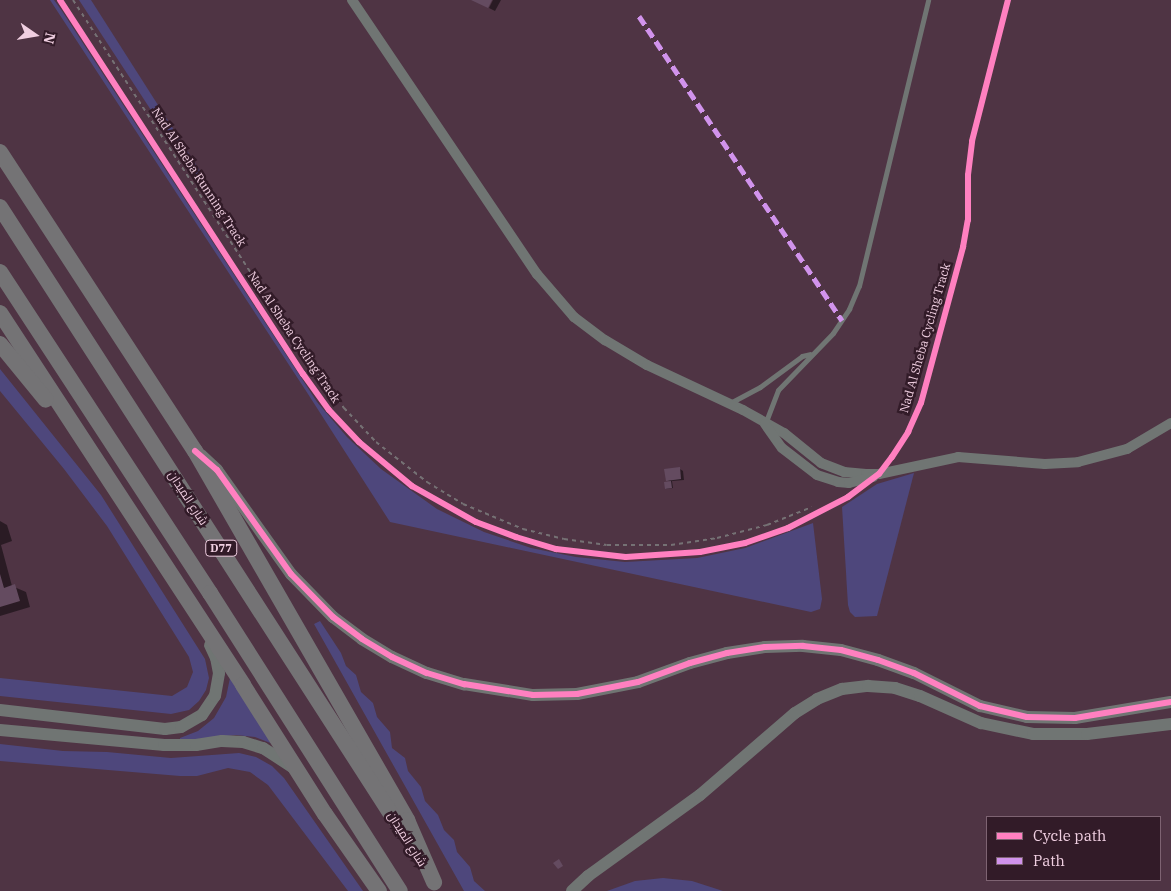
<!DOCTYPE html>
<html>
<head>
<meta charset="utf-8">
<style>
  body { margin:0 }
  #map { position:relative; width:1171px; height:891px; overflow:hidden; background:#4f3444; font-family:"IBM Plex Serif",Cairo,serif }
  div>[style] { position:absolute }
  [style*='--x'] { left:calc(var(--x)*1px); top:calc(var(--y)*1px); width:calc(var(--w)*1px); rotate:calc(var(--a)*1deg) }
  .green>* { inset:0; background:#4e477c }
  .shadow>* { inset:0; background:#0007 }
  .building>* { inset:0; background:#644b60 }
  .path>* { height:2px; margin-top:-1px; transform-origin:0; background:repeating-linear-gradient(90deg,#757174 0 4px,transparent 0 8px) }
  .service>* { height:5px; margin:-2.5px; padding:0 2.5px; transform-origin:2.5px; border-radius:2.5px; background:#707573 }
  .minor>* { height:10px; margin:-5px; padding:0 5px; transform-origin:5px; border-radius:5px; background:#707573 }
  .tertiary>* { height:12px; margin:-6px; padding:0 6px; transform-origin:6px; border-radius:6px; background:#707573 }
  .primary>* { height:16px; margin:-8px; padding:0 8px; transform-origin:8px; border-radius:8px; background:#747375 }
  .quiet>* { height:5px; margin-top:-2.5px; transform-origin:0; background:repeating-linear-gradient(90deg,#d193ec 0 10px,transparent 0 15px) }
  .cycleway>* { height:6px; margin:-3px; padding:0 3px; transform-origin:3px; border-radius:3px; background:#ff80c0 }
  span { translate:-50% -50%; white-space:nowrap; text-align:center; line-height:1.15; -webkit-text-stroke:5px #321b28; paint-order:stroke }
  .shield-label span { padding:1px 4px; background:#321b28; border:1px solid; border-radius:4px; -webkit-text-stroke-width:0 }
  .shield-label { font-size:11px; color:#f0cfe1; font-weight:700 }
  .street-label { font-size:12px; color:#f0cfe1 }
  .legend { position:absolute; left:986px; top:816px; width:175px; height:65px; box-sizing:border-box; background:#321b28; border:1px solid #7e6372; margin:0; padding:6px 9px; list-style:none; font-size:15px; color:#f0cfe1 }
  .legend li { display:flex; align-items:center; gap:10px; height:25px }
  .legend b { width:25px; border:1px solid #7e6372 }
  .north { position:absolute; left:10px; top:10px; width:50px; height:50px; -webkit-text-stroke:4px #321b28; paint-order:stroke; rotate:103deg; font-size:14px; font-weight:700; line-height:20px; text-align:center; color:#f0cfe1 }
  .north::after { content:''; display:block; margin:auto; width:18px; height:22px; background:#f0cfe1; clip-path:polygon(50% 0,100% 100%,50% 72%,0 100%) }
</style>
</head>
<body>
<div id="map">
  <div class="green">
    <i style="clip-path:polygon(50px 0,54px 0,62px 11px,317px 402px,347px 437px,381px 469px,437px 509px,484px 532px,531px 548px,576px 557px,625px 562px,697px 558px,745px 548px,813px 523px,822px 599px,820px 609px,811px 612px,390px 522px,308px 394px)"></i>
    <i style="clip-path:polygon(79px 0,91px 0,202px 174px,200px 179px,196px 179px)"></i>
    <i style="clip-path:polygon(0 369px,101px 495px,205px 659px,209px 678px,206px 690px,199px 701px,189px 710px,171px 714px,0 696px,0 678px,172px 696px,187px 687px,193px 672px,189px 657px,107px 526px,64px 469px,0 391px)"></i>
    <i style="clip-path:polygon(914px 473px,877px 616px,855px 617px,850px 612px,848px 605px,842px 507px,877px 484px)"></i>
    <i style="clip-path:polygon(320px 621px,341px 653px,346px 666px,356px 675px,361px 692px,373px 703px,377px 717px,390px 732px,392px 748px,405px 758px,408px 771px,421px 787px,425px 801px,438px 815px,444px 830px,454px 840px,457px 852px,470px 867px,474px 881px,485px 891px,464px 891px,314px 624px)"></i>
    <i style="clip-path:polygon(230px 678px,273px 744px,255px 737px,236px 735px,180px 741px,180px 738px,198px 731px,214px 718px,226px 697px)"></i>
    <i style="clip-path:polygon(0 744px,63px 751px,107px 752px,171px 758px,239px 753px,256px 757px,272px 766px,284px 778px,363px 891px,348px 891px,268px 785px,250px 772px,228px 768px,197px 776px,180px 776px,0 761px)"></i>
    <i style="clip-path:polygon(663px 878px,692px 881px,723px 891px,607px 891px,635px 881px)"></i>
  </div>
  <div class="shadow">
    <i style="clip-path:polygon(493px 0,501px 0,495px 11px,489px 8px)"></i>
    <i style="clip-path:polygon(680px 469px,683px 471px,684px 480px,672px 481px,673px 488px,666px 489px,665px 483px,671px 482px,667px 480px)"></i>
    <i style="clip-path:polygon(0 521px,7px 525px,12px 541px,1px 545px,12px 586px,26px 592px,30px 607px,0 616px)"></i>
  </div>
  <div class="building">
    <i style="clip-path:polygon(471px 0,492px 0,488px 8px)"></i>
    <i style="clip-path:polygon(680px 467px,681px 479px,666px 481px,664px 469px)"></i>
    <i style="clip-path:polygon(671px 481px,672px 488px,665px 489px,664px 482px)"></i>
    <i style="clip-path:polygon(0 574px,4px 588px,15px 584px,20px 601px,0 607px)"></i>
    <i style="clip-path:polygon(559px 859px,563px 866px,558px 869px,553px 863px)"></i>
  </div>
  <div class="path">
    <i style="--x:73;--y:0;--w:439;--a:56.9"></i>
    <i style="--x:313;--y:368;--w:51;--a:52.2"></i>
    <i style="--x:344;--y:408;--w:47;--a:46.7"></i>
    <i style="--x:376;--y:442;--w:65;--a:38.1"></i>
    <i style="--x:427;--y:482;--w:42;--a:31.4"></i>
    <i style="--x:463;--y:504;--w:65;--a:22.6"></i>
    <i style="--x:523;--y:529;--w:42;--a:13.7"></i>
    <i style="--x:564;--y:539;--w:43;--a:7.9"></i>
    <i style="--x:607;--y:545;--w:64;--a:0"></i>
    <i style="--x:671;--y:545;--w:47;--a:-8.7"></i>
    <i style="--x:717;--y:538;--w:52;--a:-14.6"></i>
    <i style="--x:767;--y:525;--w:48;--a:-21.8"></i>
  </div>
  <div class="service">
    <i style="--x:730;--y:403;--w:34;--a:-28"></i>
    <i style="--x:760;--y:387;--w:52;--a:-36.4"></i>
    <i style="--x:802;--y:356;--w:8;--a:-14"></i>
    <i style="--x:765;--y:424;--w:36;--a:-69"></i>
    <i style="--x:778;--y:390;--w:79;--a:-46"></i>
    <i style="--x:833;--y:333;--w:29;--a:-56"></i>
    <i style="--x:849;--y:309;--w:25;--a:-67"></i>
    <i style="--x:859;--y:286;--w:294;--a:-76.4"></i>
  </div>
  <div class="minor">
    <i style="--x:352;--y:0;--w:331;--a:56"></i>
    <i style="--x:537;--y:274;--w:57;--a:49.3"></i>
    <i style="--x:574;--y:317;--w:39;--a:37"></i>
    <i style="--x:605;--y:340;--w:49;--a:30.8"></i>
    <i style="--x:647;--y:365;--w:106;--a:25.1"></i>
    <i style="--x:743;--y:410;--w:47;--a:29.3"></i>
    <i style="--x:784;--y:433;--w:48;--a:39"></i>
    <i style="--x:821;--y:463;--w:25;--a:21"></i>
    <i style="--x:844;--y:472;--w:22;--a:5"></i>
    <i style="--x:866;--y:474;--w:13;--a:0"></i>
    <i style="--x:879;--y:474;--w:81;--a:-12.1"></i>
    <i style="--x:958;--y:457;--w:87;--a:4.6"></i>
    <i style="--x:1045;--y:464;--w:33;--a:-3"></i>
    <i style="--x:1078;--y:462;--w:51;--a:-14.9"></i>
    <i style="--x:1127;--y:449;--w:51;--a:-30.6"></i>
    <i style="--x:765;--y:424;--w:29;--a:55"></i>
    <i style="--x:782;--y:448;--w:44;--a:37.6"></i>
    <i style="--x:817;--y:475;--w:22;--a:18"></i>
    <i style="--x:838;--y:482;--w:11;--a:5"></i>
    <i style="--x:849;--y:483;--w:25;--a:-14"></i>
  </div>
  <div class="tertiary">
    <i style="--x:201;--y:455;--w:22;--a:43"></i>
    <i style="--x:217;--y:470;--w:128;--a:54.6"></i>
    <i style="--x:291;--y:574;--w:60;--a:45.7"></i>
    <i style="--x:333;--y:617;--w:36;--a:37"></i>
    <i style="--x:362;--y:639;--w:35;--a:31"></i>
    <i style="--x:392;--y:657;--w:38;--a:25"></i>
    <i style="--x:427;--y:673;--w:39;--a:17"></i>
    <i style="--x:464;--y:684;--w:70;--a:9.1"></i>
    <i style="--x:533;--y:695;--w:44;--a:-1.3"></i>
    <i style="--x:577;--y:694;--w:62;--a:-11.1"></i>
    <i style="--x:638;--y:682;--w:55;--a:-20.1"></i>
    <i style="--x:690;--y:663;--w:38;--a:-15"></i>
    <i style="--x:727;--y:653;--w:38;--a:-9"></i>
    <i style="--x:765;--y:647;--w:38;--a:-2"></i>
    <i style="--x:803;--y:646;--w:38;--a:6"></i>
    <i style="--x:841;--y:650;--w:38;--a:15"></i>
    <i style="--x:878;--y:660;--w:38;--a:20"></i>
    <i style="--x:914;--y:673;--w:74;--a:26.6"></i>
    <i style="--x:980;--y:706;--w:48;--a:13.2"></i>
    <i style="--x:1027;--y:717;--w:48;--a:1.2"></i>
    <i style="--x:1075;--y:718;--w:97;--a:-9.5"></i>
    <i style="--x:0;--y:710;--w:166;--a:6.6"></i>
    <i style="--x:165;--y:729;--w:16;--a:-7"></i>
    <i style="--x:181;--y:727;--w:24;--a:-30"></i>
    <i style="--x:202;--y:715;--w:23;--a:-56"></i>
    <i style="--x:215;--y:696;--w:23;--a:-80"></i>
    <i style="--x:219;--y:673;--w:15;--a:-101"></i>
    <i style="--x:216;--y:658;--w:14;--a:-115"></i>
    <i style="--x:0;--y:730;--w:165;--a:5.2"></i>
    <i style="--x:164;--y:745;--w:32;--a:0"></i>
    <i style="--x:196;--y:745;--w:26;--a:-9"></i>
    <i style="--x:222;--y:741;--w:21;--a:3"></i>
    <i style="--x:243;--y:742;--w:21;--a:17"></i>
    <i style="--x:263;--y:748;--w:37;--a:33"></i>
    <i style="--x:572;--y:891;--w:22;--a:-43"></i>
    <i style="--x:588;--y:876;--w:138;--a:-35.9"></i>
    <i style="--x:700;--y:795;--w:125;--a:-40.8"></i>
    <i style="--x:795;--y:713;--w:26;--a:-32"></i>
    <i style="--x:817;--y:699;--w:27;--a:-22"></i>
    <i style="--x:842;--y:689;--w:26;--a:-7"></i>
    <i style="--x:868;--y:686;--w:27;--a:4"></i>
    <i style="--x:895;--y:688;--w:26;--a:18"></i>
    <i style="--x:920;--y:696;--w:67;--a:23.9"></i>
    <i style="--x:981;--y:723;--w:53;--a:11.9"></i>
    <i style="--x:1033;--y:734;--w:54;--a:0"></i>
    <i style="--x:1087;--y:734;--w:85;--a:-6.8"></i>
  </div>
  <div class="primary">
    <i style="--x:0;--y:152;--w:357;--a:56.9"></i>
    <i style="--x:195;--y:451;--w:426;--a:60.1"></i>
    <i style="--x:407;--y:820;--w:68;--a:66.5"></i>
    <i style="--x:0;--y:207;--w:726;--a:57.21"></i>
    <i style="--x:0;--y:272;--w:384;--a:56.8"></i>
    <i style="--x:210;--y:593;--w:353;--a:57.5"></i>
    <i style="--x:0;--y:313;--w:444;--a:56.8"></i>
    <i style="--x:243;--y:685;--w:153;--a:57.6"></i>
    <i style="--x:325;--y:814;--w:94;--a:55"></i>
    <i style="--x:0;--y:344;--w:72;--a:50.6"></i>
  </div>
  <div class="quiet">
    <i style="--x:639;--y:16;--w:366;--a:56.3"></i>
  </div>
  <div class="cycleway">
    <i style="--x:60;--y:0;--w:446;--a:57"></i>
    <i style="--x:303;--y:374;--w:44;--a:54.2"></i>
    <i style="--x:329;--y:410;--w:44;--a:46.8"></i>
    <i style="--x:359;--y:442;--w:69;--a:39.7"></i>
    <i style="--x:412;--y:486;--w:73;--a:29.4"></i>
    <i style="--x:476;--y:522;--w:43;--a:20.6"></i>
    <i style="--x:516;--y:537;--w:42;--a:16.7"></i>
    <i style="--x:556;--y:549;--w:70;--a:6.5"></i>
    <i style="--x:626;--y:557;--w:74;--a:-3.9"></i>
    <i style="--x:700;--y:552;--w:46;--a:-11.3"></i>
    <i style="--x:745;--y:543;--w:46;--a:-19.2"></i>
    <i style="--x:788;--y:528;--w:68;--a:-27.3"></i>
    <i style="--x:848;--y:497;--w:39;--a:-37"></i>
    <i style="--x:879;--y:474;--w:21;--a:-53"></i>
    <i style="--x:892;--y:457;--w:30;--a:-57"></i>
    <i style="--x:908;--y:432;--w:32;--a:-66"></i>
    <i style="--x:921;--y:403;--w:162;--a:-74.9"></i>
    <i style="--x:963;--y:247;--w:27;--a:-80"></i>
    <i style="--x:968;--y:220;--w:45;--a:-90"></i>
    <i style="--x:968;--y:175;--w:34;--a:-83"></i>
    <i style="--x:972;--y:141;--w:146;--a:-75.7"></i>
    <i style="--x:195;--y:451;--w:29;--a:41"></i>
    <i style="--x:217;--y:470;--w:128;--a:54.6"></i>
    <i style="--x:291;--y:574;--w:60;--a:45.7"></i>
    <i style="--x:333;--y:617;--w:36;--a:37"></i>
    <i style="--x:362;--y:639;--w:35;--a:31"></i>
    <i style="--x:392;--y:657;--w:38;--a:25"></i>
    <i style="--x:427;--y:673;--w:39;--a:17"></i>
    <i style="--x:464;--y:684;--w:70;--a:9.1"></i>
    <i style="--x:533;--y:695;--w:44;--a:-1.3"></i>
    <i style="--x:577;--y:694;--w:62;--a:-11.1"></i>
    <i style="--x:638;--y:682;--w:55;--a:-20.1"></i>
    <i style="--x:690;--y:663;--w:38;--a:-15"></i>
    <i style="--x:727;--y:653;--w:38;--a:-9"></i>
    <i style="--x:765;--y:647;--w:38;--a:-2"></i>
    <i style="--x:803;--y:646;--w:38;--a:6"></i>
    <i style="--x:841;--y:650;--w:38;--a:15"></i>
    <i style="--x:878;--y:660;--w:38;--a:20"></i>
    <i style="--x:914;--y:673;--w:74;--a:26.6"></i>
    <i style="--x:980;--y:706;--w:48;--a:13.2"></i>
    <i style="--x:1027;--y:717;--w:48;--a:1.2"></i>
    <i style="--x:1075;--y:718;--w:97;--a:-9.5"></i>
  </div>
  <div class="shield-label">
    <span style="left:221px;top:548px">D77</span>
  </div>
  <div class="street-label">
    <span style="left:199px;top:177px;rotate:57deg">Nad Al Sheba Running Track</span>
    <span style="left:294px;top:337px;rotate:56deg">Nad Al Sheba Cycling Track</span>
    <span style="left:925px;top:338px;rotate:-74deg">Nad Al Sheba Cycling Track</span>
    <span style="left:188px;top:498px;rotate:57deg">شارع الميدان</span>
    <span style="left:407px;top:839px;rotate:58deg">شارع الميدان</span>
  </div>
  <ul class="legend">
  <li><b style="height:6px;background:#ff80c0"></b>Cycle path</li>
  <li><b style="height:6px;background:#d193ec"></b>Path</li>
  </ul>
  <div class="north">N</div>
</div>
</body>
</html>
